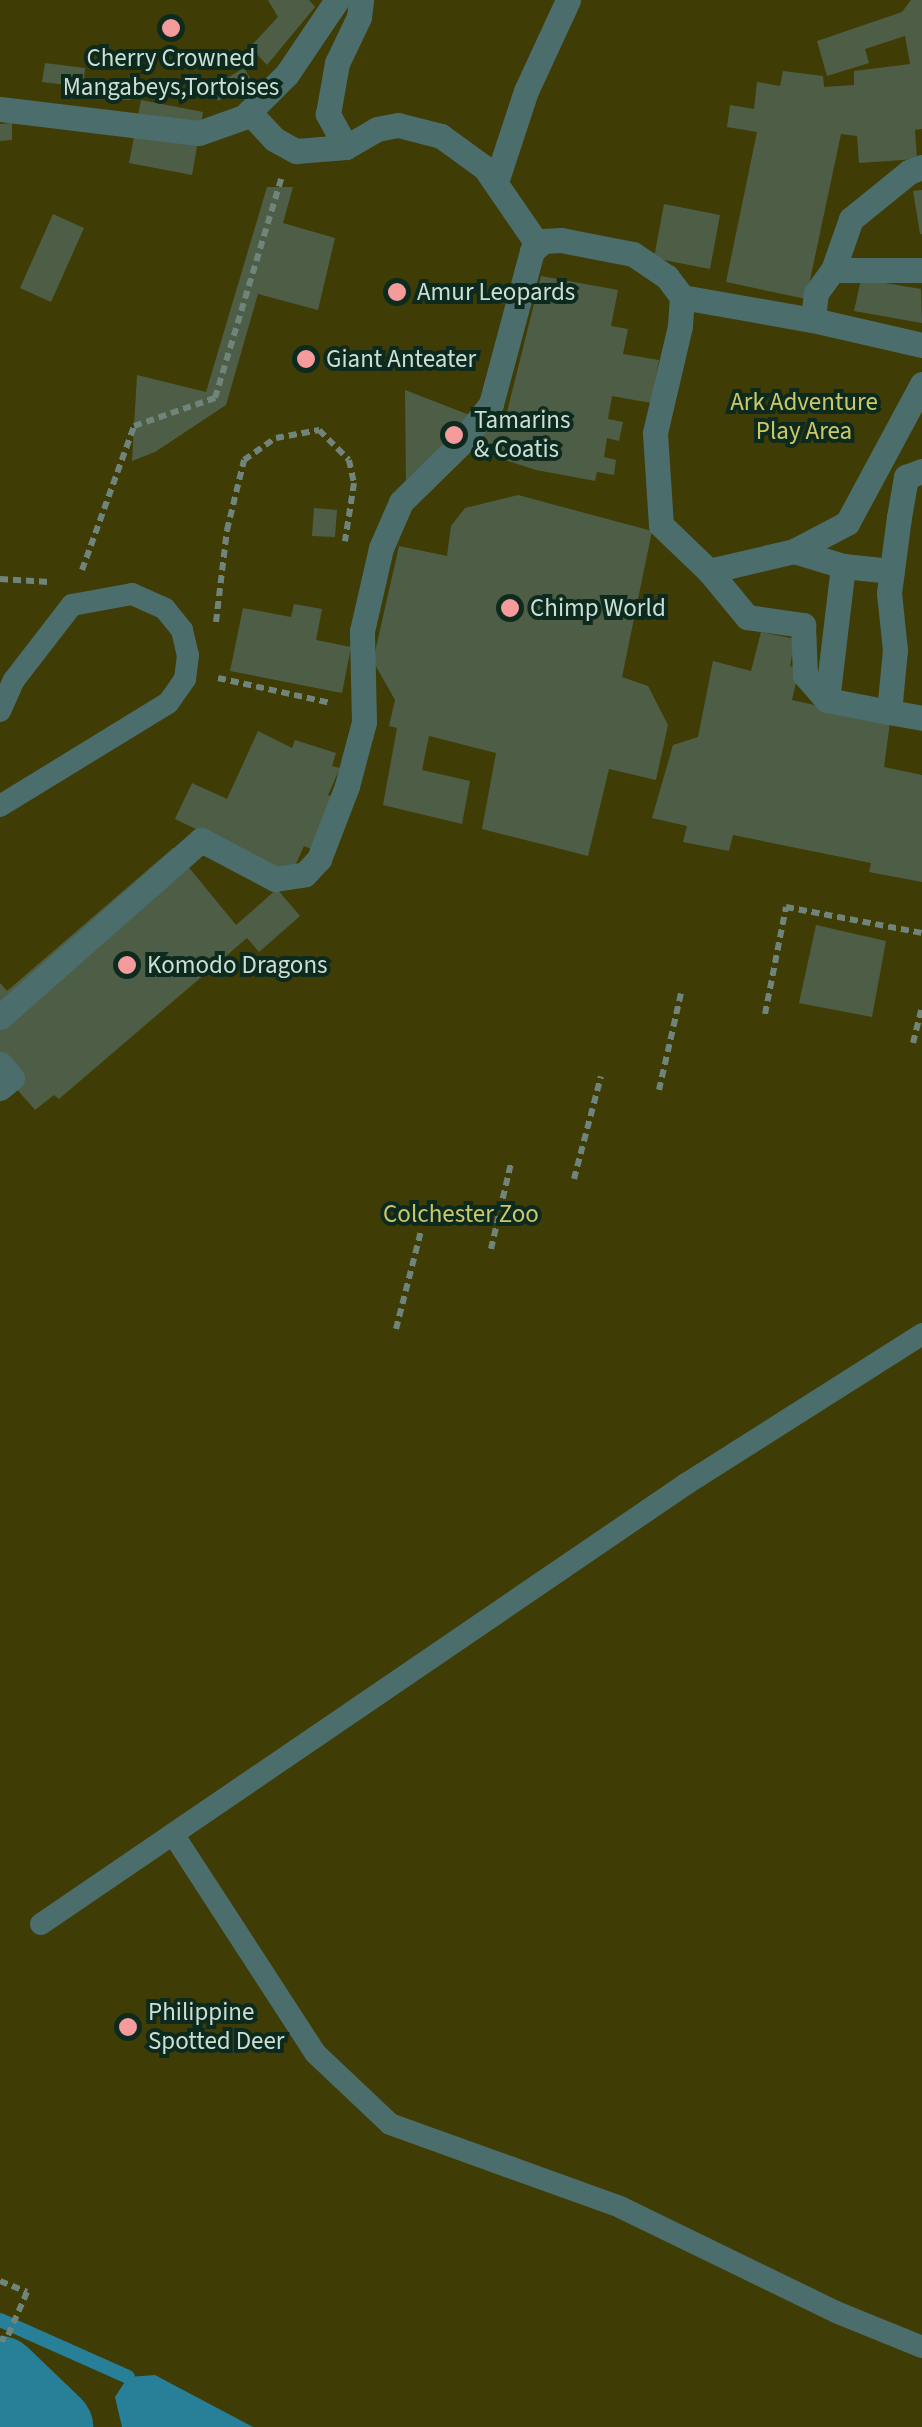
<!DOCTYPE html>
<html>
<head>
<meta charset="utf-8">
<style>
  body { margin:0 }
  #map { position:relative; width:922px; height:2427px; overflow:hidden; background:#183428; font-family:"Source Sans 3",sans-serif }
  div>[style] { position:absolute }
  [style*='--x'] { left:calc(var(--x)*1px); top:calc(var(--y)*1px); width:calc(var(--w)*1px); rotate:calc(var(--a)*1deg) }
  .green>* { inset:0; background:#3f3c06 }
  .water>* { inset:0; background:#277f98 }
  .stream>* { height:14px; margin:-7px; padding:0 7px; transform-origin:7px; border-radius:7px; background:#277f98 }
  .river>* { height:80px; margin:-40px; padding:0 40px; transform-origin:40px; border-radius:40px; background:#277f98 }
  .building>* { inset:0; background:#4e5e46 }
  .path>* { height:6px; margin-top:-3px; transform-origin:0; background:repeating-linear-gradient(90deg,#6f857b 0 8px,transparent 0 13px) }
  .lane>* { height:22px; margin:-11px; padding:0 11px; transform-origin:11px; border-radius:11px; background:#4b6e6c }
  .street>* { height:25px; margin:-12.5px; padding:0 12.5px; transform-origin:12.5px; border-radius:12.5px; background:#4b6e6c }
  .dots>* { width:28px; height:28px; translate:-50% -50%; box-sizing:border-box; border:5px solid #0d2a1e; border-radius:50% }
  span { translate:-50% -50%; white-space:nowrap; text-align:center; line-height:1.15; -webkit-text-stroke:8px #0d2a1e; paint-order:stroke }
  .poi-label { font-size:25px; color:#cdded5 }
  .left { translate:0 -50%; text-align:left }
  .park-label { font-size:25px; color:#cdc767 }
</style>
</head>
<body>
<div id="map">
  <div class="green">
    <i style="clip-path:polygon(0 0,922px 0,922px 2427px,0 2427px)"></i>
  </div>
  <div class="water">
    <i style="clip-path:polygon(155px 2375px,253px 2427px,122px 2427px,115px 2397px,128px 2377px)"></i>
  </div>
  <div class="stream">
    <i style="--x:0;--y:2320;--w:140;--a:24"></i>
  </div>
  <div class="river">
    <i style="--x:0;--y:2376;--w:74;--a:43.9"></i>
  </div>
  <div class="building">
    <i style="clip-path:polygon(268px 0,309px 0,315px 7px,267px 65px,250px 47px,278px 17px)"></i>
    <i style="clip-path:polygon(911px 0,922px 0,922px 129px,915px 130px,917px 159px,859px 163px,857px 136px,841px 134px,806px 299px,726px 282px,757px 132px,727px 127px,730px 105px,754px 109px,757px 82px,780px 86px,783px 71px,823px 76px,824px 87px,854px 85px,854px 71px,910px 64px,905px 36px,865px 49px,869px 63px,827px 76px,817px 41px,902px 12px)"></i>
    <i style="clip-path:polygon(45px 63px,85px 68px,83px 87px,42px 82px)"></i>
    <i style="clip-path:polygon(244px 68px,251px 80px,218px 101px,210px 88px)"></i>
    <i style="clip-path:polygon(93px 85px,131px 85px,131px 100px,92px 99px)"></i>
    <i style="clip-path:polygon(141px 100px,203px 112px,192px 175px,129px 163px)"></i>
    <i style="clip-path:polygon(12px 123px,12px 140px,0 141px,0 124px)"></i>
    <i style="clip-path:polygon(267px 187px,293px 187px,283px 223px,335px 238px,318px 310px,258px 294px,226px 405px,155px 452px,132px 461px,137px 375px,206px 392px)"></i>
    <i style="clip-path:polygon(922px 190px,922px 234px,920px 234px,913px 191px)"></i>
    <i style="clip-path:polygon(664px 204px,720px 215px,710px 269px,654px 258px)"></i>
    <i style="clip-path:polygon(53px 214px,84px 228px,51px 302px,20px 288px)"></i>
    <i style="clip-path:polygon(541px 276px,618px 290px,611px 326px,628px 329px,623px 354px,659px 360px,651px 403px,612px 396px,608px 419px,623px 422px,619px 441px,607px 438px,604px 457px,616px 460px,614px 475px,597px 472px,595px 481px,536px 470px,452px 443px,406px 486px,405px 390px,503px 428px)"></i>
    <i style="clip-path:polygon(861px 279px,921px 289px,922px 323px,854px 311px)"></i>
    <i style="clip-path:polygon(518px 495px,652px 531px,622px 677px,648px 686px,668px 725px,656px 780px,609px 769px,588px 856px,482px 829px,496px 753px,429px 736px,422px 770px,470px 781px,462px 824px,383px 805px,397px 728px,389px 726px,395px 700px,373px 661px,399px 546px,447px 556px,451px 526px,465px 508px)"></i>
    <i style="clip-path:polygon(314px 508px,337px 510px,335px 537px,312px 536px)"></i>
    <i style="clip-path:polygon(294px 604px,322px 609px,316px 640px,351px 647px,342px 693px,230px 671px,243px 608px,291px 617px)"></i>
    <i style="clip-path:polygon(761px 632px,795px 639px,790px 666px,799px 669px,792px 700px,890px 722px,884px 767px,922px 775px,922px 882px,869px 872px,871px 863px,733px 835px,729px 851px,683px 842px,687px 826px,652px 818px,673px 745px,698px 737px,713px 661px,751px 671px)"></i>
    <i style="clip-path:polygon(258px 731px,292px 748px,295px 740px,336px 753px,332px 766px,340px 768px,328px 795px,336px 799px,316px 851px,304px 846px,291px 875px,175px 819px,192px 783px,227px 799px)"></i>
    <i style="clip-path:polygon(173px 848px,236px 925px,277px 889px,300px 916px,259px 952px,247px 938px,59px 1099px,54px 1095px,35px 1110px,0 1070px,0 983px,7px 991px)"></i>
    <i style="clip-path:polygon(816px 925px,886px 941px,872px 1017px,799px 1003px)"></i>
  </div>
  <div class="path">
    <i style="--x:82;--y:570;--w:153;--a:-70.1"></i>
    <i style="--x:134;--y:426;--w:86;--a:-19.1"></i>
    <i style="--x:215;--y:398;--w:229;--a:-73.2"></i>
    <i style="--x:0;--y:579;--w:49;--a:3.5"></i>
    <i style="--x:216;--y:622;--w:93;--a:-83.2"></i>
    <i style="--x:227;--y:530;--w:72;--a:-76.3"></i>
    <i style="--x:244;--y:460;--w:39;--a:-35"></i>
    <i style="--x:276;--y:438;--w:44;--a:-10.5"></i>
    <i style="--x:319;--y:430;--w:42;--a:45"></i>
    <i style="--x:349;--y:460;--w:24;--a:78"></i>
    <i style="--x:354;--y:483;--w:59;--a:98.8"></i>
    <i style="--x:218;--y:678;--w:116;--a:12.5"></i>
    <i style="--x:765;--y:1014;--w:109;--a:-78.9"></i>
    <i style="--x:786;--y:907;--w:138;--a:10.8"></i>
    <i style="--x:913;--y:1043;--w:37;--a:-76"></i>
    <i style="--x:659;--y:1090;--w:99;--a:-77.2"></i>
    <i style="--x:574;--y:1179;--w:106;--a:-75.3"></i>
    <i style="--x:491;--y:1249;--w:88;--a:-76.9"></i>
    <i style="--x:396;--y:1329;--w:101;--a:-75.7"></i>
    <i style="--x:0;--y:2281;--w:29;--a:22"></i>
    <i style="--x:27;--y:2292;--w:52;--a:113.6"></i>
    <i style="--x:6;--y:2340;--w:6;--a:-162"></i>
  </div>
  <div class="lane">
    <i style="--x:0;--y:711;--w:34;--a:-66"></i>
    <i style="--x:14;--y:680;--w:95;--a:-52.3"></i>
    <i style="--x:72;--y:605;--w:61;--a:-10.4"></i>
    <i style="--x:132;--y:594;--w:36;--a:24"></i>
    <i style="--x:165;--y:609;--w:27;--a:51"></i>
    <i style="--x:182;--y:630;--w:26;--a:77"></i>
    <i style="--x:188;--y:655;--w:24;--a:97"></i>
    <i style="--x:185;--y:679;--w:29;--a:125"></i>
    <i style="--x:168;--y:703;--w:197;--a:148.5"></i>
    <i style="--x:173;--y:1834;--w:261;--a:57"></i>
    <i style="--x:315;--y:2053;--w:103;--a:43.4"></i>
    <i style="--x:390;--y:2124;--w:245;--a:19.8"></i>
    <i style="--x:620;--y:2207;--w:240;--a:25.9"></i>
    <i style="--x:836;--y:2312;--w:93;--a:22.1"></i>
    <i style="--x:41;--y:1924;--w:781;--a:-34.3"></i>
    <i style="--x:686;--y:1484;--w:280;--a:-32.4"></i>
  </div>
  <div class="street">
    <i style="--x:0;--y:109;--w:200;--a:6.9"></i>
    <i style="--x:199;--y:133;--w:48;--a:-19.6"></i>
    <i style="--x:244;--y:117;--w:61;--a:-45"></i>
    <i style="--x:287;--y:74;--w:89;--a:-56"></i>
    <i style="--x:249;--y:112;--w:37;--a:47"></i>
    <i style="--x:274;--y:139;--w:25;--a:29"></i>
    <i style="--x:296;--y:151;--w:50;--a:-4.6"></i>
    <i style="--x:346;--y:147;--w:36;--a:-30"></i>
    <i style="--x:377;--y:129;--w:21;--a:-11"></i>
    <i style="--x:398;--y:125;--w:44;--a:14.3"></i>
    <i style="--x:441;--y:136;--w:54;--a:36"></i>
    <i style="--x:485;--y:168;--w:93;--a:55.5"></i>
    <i style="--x:346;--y:147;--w:38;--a:-119"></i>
    <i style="--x:328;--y:114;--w:52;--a:-80"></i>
    <i style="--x:337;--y:63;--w:51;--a:-64.4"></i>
    <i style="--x:359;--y:17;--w:17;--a:-83"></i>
    <i style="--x:496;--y:182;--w:96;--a:-71.8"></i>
    <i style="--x:526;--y:91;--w:100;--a:-65.2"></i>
    <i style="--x:833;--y:270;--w:54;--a:-70.6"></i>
    <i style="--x:851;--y:219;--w:75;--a:-39"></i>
    <i style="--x:909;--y:172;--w:14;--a:-21"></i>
    <i style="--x:682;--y:297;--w:133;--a:10"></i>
    <i style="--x:813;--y:320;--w:27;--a:-84"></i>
    <i style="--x:816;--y:293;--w:29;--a:-54"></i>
    <i style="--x:833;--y:270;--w:89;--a:0"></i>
    <i style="--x:813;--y:320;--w:112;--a:12.9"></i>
    <i style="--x:922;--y:384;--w:158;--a:118.3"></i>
    <i style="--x:847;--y:523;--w:60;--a:152.2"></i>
    <i style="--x:794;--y:551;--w:51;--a:17"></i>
    <i style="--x:843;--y:566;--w:135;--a:96.8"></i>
    <i style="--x:827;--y:700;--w:63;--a:11"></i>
    <i style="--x:889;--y:712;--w:62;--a:-84.5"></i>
    <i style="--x:895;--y:650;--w:57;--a:-96"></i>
    <i style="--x:889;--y:593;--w:77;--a:-82.5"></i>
    <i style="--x:899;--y:517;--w:41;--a:-80.1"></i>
    <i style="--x:906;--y:477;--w:17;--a:-21"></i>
    <i style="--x:843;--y:566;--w:49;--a:5.8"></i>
    <i style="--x:709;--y:571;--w:60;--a:50.4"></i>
    <i style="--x:747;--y:617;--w:57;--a:8.1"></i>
    <i style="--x:803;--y:625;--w:50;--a:87.7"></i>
    <i style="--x:805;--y:675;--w:33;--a:49"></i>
    <i style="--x:889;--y:712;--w:34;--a:10"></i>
    <i style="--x:0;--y:1017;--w:268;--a:-41.4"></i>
    <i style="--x:201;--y:840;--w:84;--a:27.8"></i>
    <i style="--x:275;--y:879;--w:30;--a:-9"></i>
    <i style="--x:305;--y:874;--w:21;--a:-47"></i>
    <i style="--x:319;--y:859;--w:78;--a:-69"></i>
    <i style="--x:347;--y:786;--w:66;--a:-75.1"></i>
    <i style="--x:364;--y:722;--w:91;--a:-91.3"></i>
    <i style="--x:362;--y:631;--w:85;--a:-77.1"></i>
    <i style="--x:381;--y:548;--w:50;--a:-66.5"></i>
    <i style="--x:401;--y:502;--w:81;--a:-44.5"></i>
    <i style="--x:459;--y:445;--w:52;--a:-52"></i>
    <i style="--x:491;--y:404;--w:158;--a:-75"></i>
    <i style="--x:532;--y:251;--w:15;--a:-42"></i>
    <i style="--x:543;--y:241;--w:18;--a:-3"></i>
    <i style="--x:561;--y:240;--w:73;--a:11"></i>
    <i style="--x:633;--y:254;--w:41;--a:34.1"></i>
    <i style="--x:667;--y:277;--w:25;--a:53"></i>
    <i style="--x:682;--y:297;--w:29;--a:94"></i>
    <i style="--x:680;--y:326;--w:110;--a:103.2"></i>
    <i style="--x:655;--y:433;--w:92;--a:86.3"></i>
    <i style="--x:661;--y:525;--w:66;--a:43.8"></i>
    <i style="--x:709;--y:571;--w:87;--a:-13.2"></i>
    <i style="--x:0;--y:1064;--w:18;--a:49"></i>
    <i style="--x:12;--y:1078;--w:16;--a:140"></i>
  </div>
  <div class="dots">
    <i style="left:171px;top:28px;background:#f59b9c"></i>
    <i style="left:397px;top:292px;background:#f59b9c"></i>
    <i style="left:306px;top:359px;background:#f59b9c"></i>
    <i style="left:454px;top:435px;background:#f59b9c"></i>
    <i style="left:510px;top:608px;background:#f59b9c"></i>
    <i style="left:127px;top:965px;background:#f59b9c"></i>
    <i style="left:128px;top:2027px;background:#f59b9c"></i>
  </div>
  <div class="poi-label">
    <span style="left:171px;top:73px">Cherry Crowned<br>Mangabeys,Tortoises</span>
    <span class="left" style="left:417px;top:292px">Amur Leopards</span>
    <span class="left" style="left:326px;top:359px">Giant Anteater</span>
    <span class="left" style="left:474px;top:435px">Tamarins<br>&amp; Coatis</span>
    <span class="left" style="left:530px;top:608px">Chimp World</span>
    <span class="left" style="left:147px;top:965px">Komodo Dragons</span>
    <span class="left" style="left:148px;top:2027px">Philippine<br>Spotted Deer</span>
  </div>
  <div class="park-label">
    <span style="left:804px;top:417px">Ark Adventure<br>Play Area</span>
    <span style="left:461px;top:1214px">Colchester Zoo</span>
  </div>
</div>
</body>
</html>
